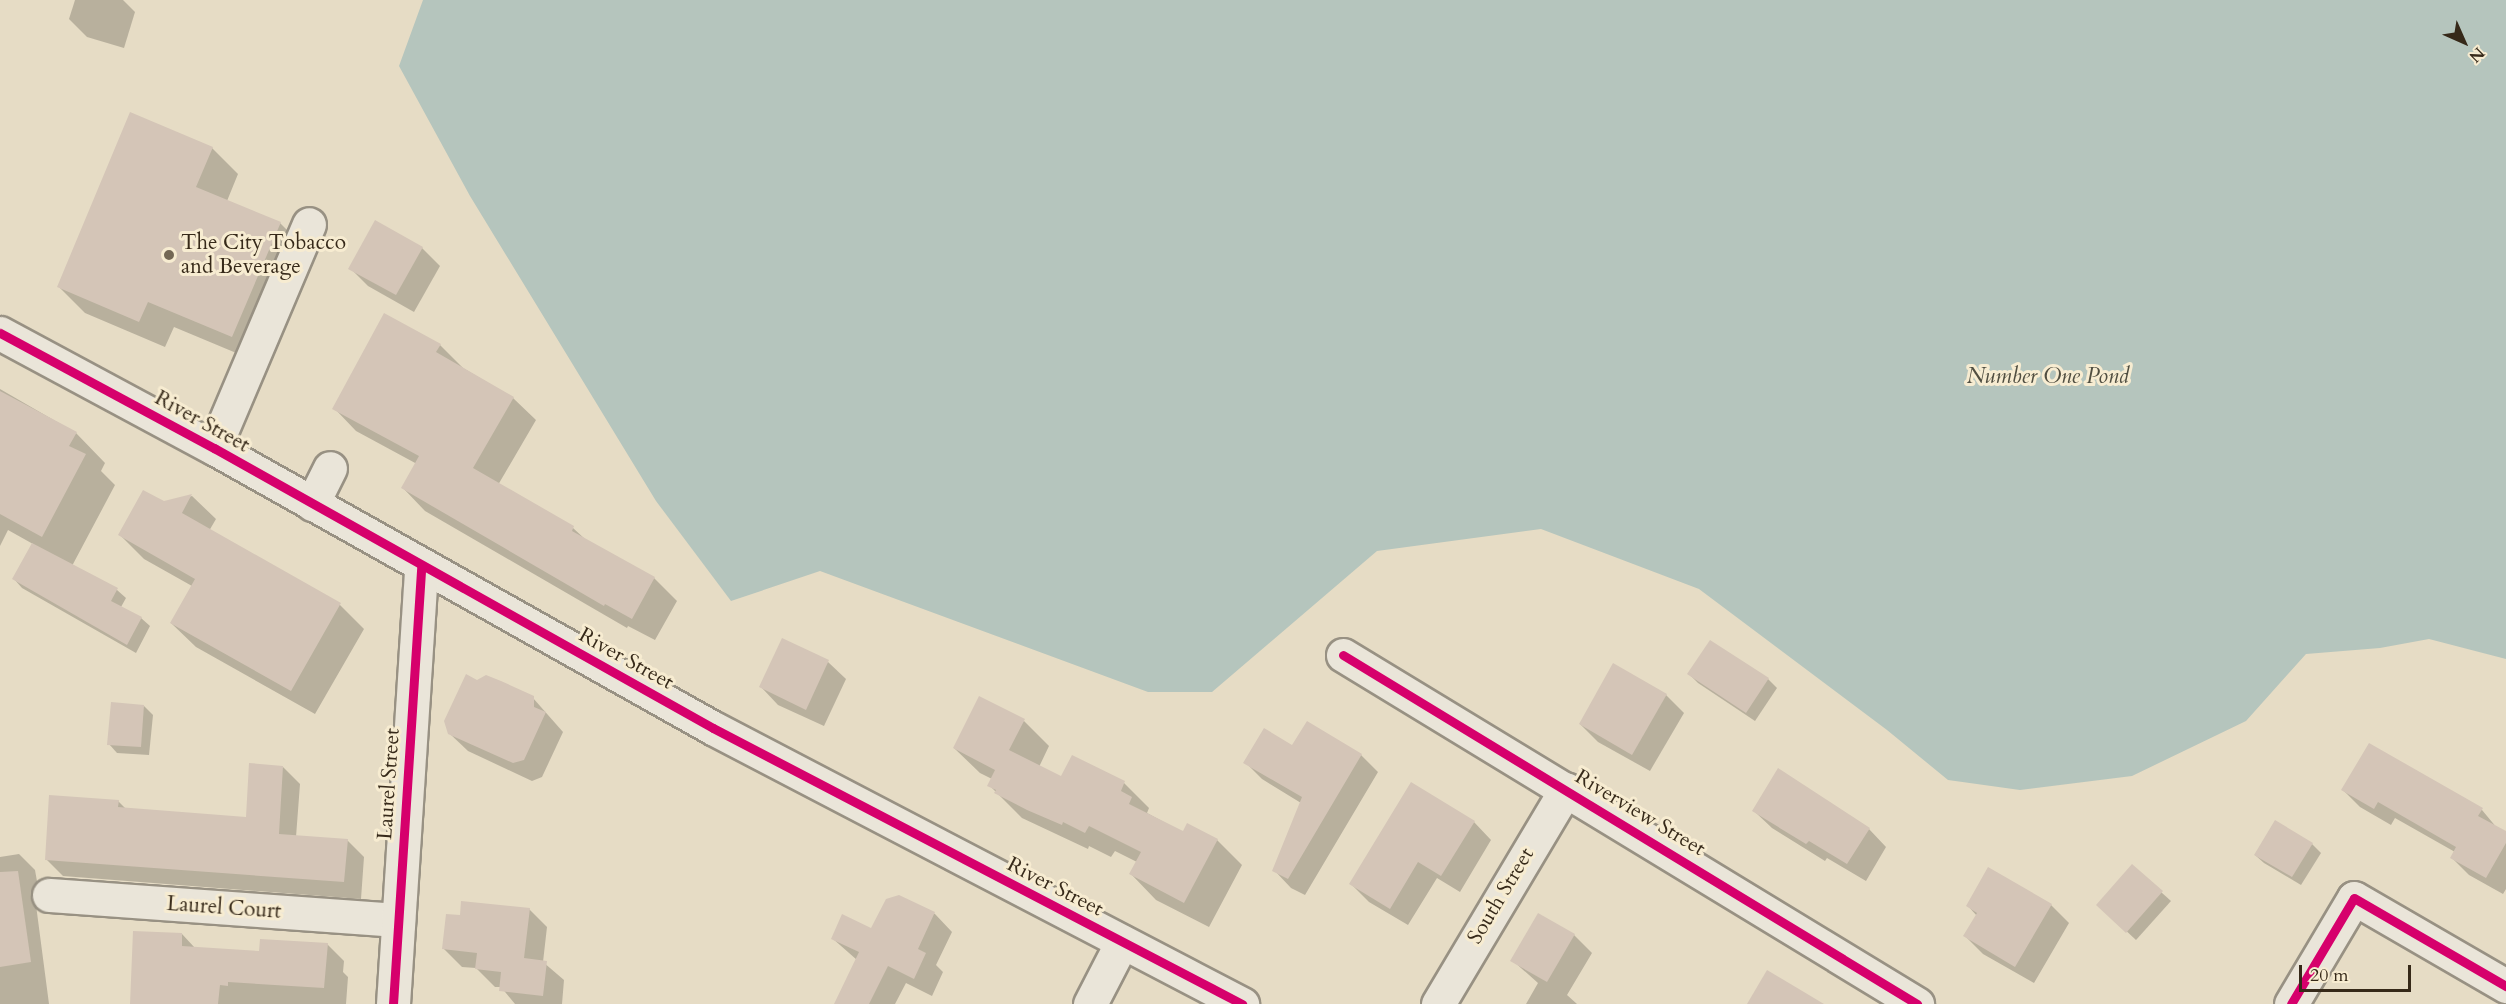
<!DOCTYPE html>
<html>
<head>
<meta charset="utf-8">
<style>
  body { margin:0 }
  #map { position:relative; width:2506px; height:1004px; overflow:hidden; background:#e6dcc5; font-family:Cardo,serif }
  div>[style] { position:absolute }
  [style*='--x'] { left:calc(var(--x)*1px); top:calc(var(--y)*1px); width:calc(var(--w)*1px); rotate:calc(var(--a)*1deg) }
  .water>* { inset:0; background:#b5c5bd }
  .shadow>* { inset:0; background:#0003 }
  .building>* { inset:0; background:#d4c5b7 }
  .roads { filter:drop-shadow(2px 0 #989183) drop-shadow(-2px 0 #989183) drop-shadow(0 2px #989183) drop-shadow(0 -2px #989183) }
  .minor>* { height:33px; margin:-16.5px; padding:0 16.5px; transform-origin:16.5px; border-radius:16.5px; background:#eae5d9 }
  .cycleway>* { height:9px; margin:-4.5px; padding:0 4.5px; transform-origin:4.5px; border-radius:4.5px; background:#d6006c }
  .dots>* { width:16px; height:16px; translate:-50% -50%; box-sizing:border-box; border:3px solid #f7ecd1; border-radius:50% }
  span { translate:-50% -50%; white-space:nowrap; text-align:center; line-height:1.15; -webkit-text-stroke:6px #f7ecd1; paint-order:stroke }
  .poi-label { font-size:21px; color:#362919 }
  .left { translate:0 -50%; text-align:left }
  .street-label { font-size:21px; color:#362919 }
  .water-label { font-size:22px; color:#504e41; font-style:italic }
  .north { position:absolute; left:2434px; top:12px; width:60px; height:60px; -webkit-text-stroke:4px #f7ecd1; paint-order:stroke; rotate:135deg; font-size:16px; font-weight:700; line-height:24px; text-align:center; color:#362919 }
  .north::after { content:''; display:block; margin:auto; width:21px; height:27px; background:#362919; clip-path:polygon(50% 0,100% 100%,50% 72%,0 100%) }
  .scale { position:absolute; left:2299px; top:965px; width:112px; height:27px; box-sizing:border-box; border:3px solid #362919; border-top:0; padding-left:8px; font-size:18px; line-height:21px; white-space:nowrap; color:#362919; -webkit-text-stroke:4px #f7ecd1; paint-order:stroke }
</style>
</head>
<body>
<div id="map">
  <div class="water">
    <i style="clip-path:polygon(423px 0,2506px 0,2506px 659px,2429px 639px,2380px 648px,2306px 654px,2246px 721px,2132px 776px,2020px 790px,1948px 780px,1887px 730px,1699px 589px,1541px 529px,1377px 551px,1212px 692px,1148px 692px,820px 571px,731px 601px,656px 501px,470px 196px,399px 66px)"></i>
  </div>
  <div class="shadow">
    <i style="clip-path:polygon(75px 0,123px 0,135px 12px,124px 48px,87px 37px,69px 19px)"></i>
    <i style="clip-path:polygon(212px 148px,238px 174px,227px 201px,280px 223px,306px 249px,258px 362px,174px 327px,165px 347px,85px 313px,59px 287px)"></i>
    <i style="clip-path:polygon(422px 248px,440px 266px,414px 312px,368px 286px,350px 268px)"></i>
    <i style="clip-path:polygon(440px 345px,463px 368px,513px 398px,536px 420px,498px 485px,573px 528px,586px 540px,654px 578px,677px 601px,655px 640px,628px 626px,627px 628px,425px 511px,403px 488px,417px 464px,356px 431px,334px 408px)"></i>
    <i style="clip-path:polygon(0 389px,76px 433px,105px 463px,101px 471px,115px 485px,72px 566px,117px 590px,126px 598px,121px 607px,141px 618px,150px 626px,136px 653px,22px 588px,14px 579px,33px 544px,8px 530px,0 546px)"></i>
    <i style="clip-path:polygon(192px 496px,216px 519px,209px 531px,340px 605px,364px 629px,315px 714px,196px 647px,171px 623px,192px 586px,144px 559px,120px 535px,164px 503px)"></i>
    <i style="clip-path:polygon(828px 662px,846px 679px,824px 726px,778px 705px,761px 687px)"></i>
    <i style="clip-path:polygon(1689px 674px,1768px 679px,1777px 688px,1755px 721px,1698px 683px)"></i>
    <i style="clip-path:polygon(478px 682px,533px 698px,563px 732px,542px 777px,532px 781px,468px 751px,449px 733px)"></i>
    <i style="clip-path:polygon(1666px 695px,1684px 713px,1650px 771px,1598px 742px,1580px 724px)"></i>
    <i style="clip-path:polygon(144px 706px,153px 715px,149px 755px,117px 753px,109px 744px)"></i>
    <i style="clip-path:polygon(1024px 721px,1049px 746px,1039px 767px,1062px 778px,1124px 783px,1149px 808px,1147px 813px,1184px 833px,1217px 840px,1242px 865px,1209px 927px,1156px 900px,1131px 874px,1137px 862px,1115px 851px,1111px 857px,1089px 846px,1088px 849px,1022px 818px,989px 785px,992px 779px,980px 773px,954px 748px)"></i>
    <i style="clip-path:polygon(1293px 747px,1361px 755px,1378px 772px,1305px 895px,1291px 888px,1274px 870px,1301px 803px,1262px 779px,1245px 762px)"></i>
    <i style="clip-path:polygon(283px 767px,300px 784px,296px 837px,347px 840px,364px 857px,361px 899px,63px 876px,46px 859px,118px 801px,126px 809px,247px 819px)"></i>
    <i style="clip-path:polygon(1778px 770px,1869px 829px,1886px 847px,1866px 881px,1827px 858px,1825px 861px,1772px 828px,1754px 811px)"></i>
    <i style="clip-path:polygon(2343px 790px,2482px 810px,2497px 828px,2506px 833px,2506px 889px,2503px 894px,2469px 875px,2452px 858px,2455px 852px,2395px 818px,2391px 825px,2360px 807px)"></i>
    <i style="clip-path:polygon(1474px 822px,1491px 840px,1460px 892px,1437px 878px,1408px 925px,1369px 902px,1351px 884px)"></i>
    <i style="clip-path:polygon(2312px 844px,2321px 853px,2301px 885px,2264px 863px,2255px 855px)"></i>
    <i style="clip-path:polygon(19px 854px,35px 870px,41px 904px,36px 905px,49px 1004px,0 1004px,0 857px)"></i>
    <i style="clip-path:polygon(2132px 866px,2171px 901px,2136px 940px,2107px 913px)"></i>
    <i style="clip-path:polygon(899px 896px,935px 914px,952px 932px,936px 965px,943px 972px,932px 996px,906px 983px,895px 1004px,835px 1004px,857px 960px,832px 938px,872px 930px)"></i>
    <i style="clip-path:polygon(2051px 905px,2069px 923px,2034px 983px,1983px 954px,1965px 936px,1977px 916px,1968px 906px)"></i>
    <i style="clip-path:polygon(529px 909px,547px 927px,543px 962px,564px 980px,562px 1004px,515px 1004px,501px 987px,495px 987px,476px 968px,462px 967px,444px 949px,461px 917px)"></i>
    <i style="clip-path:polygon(182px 934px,195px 948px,261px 952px,327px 944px,344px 961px,343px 972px,348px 977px,346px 1004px,132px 1004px)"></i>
    <i style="clip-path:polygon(1574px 935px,1592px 953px,1567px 995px,1577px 1004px,1526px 1004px,1538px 983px,1512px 960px)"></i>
  </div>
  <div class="building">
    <i style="clip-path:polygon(130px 112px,213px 147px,196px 187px,281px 222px,232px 337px,148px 302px,139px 322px,57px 287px)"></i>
    <i style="clip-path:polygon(375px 220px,423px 247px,396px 295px,348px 269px)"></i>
    <i style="clip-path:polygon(384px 313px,441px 344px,436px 352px,514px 397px,473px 468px,574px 526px,572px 531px,655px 577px,632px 619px,605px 604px,604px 606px,401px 488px,419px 456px,332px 409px)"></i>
    <i style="clip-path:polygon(0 391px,77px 432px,69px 446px,86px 454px,42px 537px,0 514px)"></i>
    <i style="clip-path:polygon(143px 490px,164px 501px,192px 494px,182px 513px,341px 603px,291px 691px,170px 623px,195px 579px,118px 535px)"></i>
    <i style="clip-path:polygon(32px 543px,118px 588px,111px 601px,142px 617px,127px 645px,12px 579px)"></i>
    <i style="clip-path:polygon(782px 638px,829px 660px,806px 710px,759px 687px)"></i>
    <i style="clip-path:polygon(1710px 640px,1769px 678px,1746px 713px,1687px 674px)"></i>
    <i style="clip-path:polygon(1613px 663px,1667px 694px,1632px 755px,1579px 724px)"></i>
    <i style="clip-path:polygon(466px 674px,477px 680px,486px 675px,501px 681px,534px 696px,534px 707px,546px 712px,524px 760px,513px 763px,448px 734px,444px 721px)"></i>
    <i style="clip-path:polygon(979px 696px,1025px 719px,1009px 750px,1061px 776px,1072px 755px,1125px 781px,1121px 791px,1132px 797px,1129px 804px,1183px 831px,1187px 823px,1218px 839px,1184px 903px,1129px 874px,1141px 852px,1089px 826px,1085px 833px,1063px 822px,1062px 825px,1027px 810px,994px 793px,996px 790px,987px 786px,995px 770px,953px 748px)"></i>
    <i style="clip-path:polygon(111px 702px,144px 705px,141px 747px,107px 745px)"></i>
    <i style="clip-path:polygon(1307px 721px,1362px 754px,1288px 879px,1272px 871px,1302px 797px,1243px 763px,1264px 728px,1292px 745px)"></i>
    <i style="clip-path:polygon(2369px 743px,2483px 808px,2478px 816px,2506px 831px,2506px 843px,2486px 878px,2450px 858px,2456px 847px,2378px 802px,2374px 809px,2341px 790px)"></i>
    <i style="clip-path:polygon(249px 763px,283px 766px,279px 834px,348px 839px,344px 882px,45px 860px,49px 795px,119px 800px,118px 807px,246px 817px)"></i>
    <i style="clip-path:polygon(1778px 768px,1870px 828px,1847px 864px,1809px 841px,1806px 844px,1752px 811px)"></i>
    <i style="clip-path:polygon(1411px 782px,1475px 821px,1441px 876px,1418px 862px,1390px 909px,1349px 884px)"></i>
    <i style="clip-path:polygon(2275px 820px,2313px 843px,2292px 877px,2254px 855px)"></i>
    <i style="clip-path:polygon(2132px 864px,2163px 891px,2126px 933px,2096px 905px)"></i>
    <i style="clip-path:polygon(1988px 867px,2052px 904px,2015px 967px,1963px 936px,1977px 913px,1966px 906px)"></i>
    <i style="clip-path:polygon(18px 871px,31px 962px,0 967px,0 872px)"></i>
    <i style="clip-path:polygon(899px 895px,935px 912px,918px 949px,926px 953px,914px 979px,888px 966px,869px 1004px,834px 1004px,859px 952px,831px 939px,842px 914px,871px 928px,886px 899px)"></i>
    <i style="clip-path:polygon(461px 901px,530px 908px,524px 958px,547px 961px,543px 996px,499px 991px,501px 972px,475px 969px,477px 953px,442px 949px,446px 914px,460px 915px)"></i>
    <i style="clip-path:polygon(1538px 913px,1575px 934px,1547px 982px,1510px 961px)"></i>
    <i style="clip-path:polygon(133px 931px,182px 933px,182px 946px,259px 951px,260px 939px,328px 943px,324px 988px,228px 982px,228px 986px,220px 985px,218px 1004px,130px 1004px)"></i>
    <i style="clip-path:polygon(1767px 970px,1824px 1004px,1747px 1004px)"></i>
  </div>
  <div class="roads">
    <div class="minor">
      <i style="--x:0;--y:333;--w:243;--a:28.3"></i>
      <i style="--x:214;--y:448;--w:572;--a:29.3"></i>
      <i style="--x:713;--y:728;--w:597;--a:27.55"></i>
      <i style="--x:214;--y:448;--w:243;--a:-67"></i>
      <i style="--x:312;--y:504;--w:40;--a:-63.4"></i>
      <i style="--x:1343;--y:655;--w:672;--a:31.3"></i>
      <i style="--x:49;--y:895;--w:350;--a:4.1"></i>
      <i style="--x:393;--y:1004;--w:439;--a:-86.3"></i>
      <i style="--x:1090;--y:1004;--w:70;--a:-62.7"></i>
      <i style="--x:1438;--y:1004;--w:250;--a:-59.2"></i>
      <i style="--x:2291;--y:1004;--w:123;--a:-59.3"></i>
      <i style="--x:2354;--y:898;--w:176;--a:30.1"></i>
    </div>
  </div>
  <div class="cycleway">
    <i style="--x:0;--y:333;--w:243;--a:28.3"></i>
    <i style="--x:214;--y:448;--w:572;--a:29.3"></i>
    <i style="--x:713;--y:728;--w:597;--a:27.55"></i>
    <i style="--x:1343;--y:655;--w:672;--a:31.3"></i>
    <i style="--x:393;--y:1004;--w:439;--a:-86.3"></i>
    <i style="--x:2291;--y:1004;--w:123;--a:-59.3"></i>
    <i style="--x:2354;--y:898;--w:176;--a:30.1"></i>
  </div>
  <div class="dots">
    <i style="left:169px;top:255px;background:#746855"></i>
  </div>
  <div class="poi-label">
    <span class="left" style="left:181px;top:255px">The City Tobacco<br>and Beverage</span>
  </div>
  <div class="street-label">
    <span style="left:202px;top:422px;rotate:29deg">River Street</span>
    <span style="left:626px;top:659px;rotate:29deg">River Street</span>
    <span style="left:389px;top:784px;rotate:-86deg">Laurel Street</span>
    <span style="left:1640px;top:813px;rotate:31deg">Riverview Street</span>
    <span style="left:1055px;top:887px;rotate:27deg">River Street</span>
    <span style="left:1501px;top:896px;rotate:-59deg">South Street</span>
    <span style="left:224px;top:908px;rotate:4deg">Laurel Court</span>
  </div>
  <div class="water-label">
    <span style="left:2048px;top:377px">Number One Pond</span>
  </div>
  <div class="north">N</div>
  <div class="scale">20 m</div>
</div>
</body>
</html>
